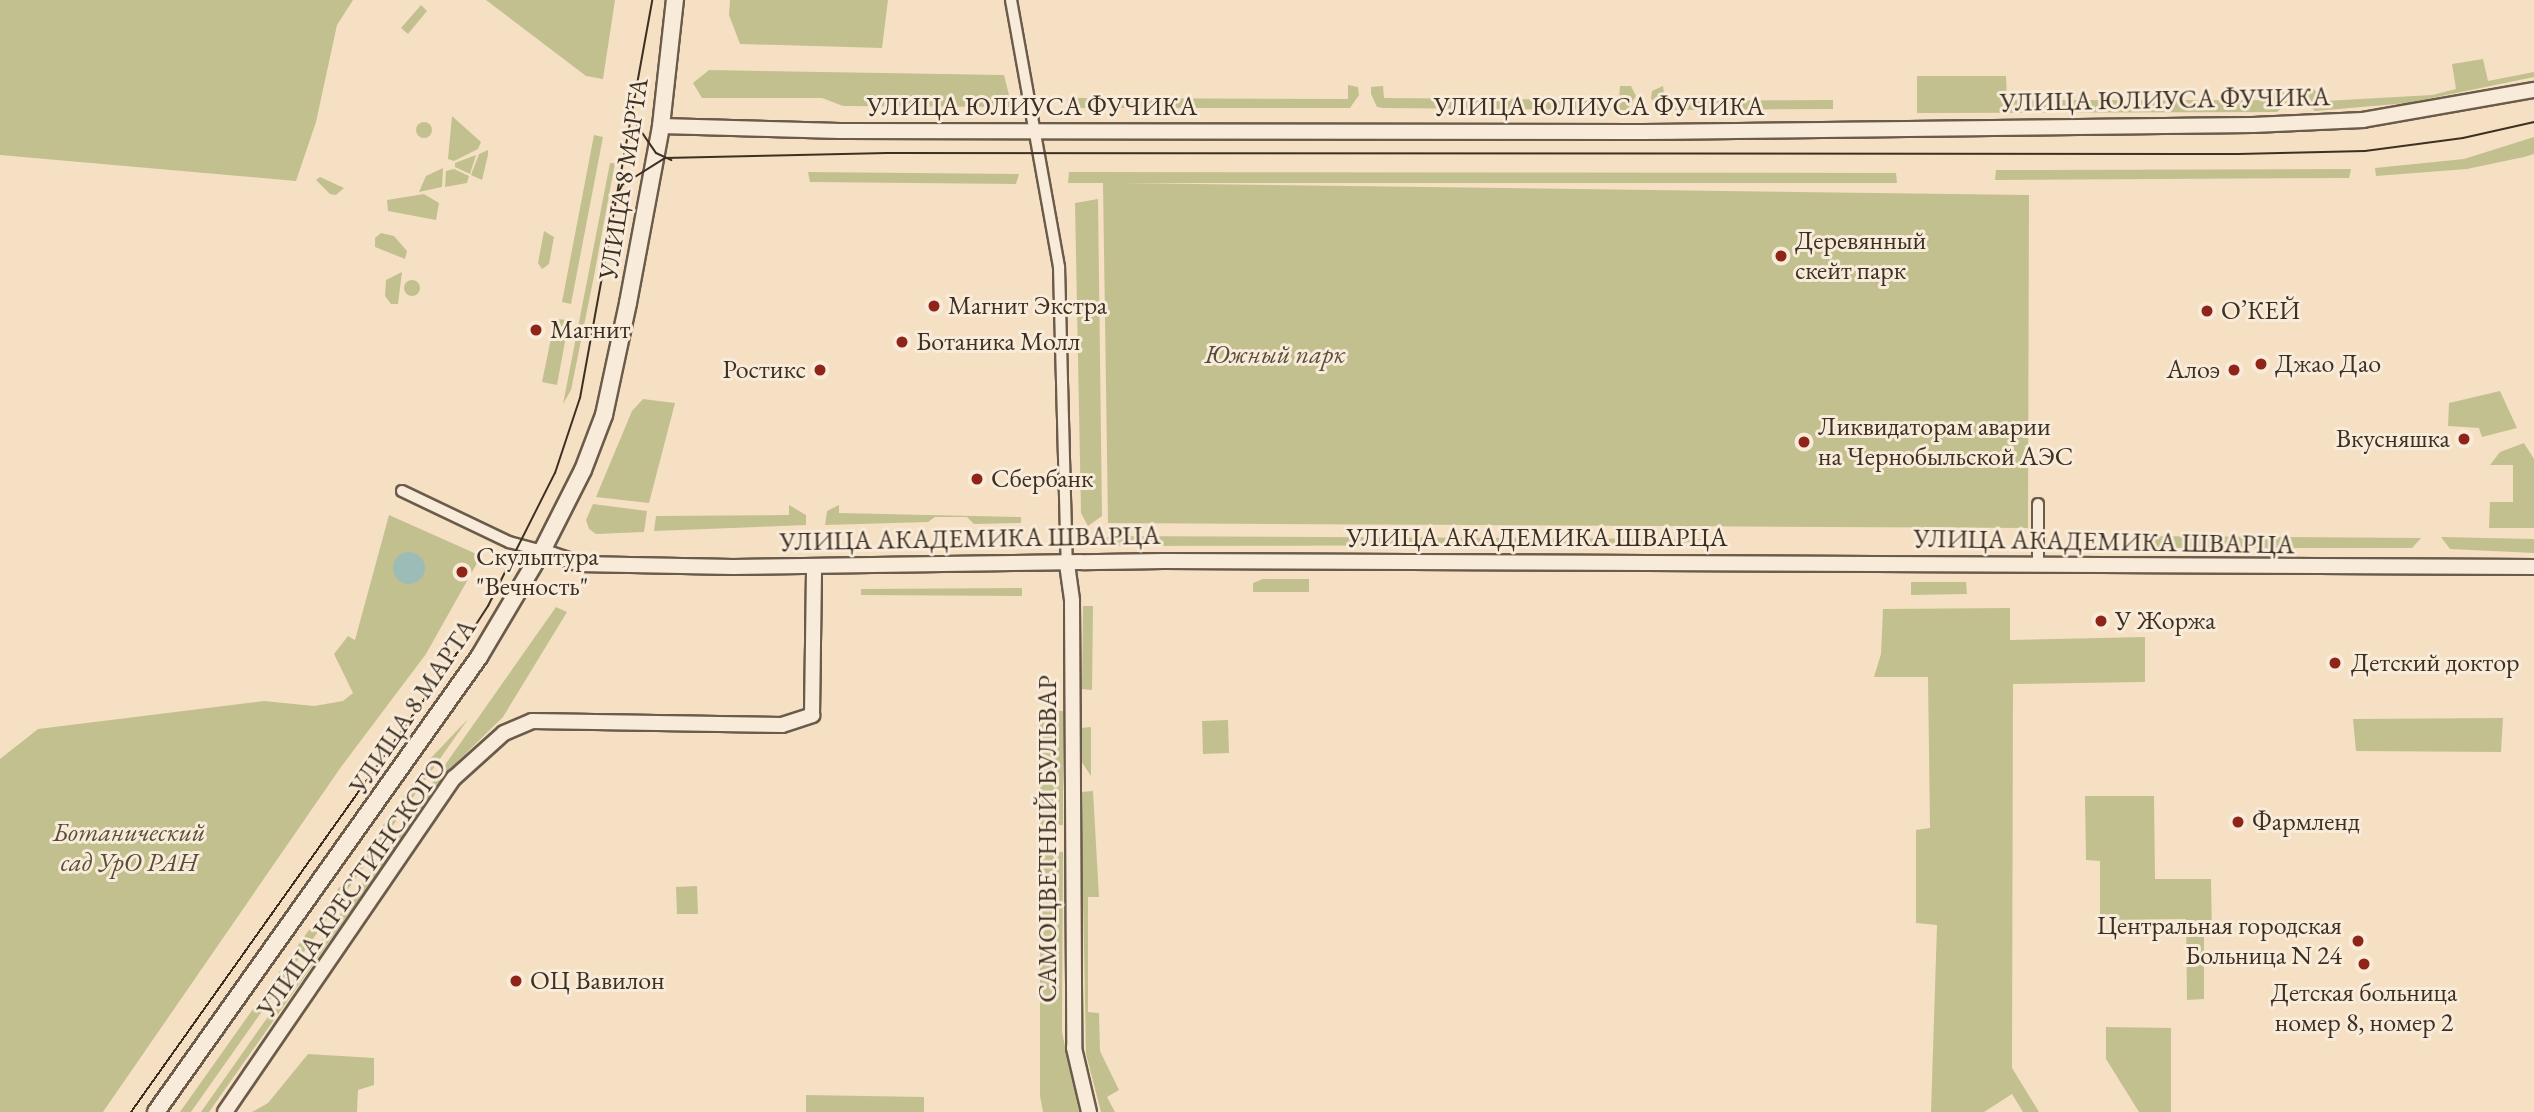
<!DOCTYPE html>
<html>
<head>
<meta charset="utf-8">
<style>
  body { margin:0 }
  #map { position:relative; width:2534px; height:1112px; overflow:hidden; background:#f5e0c4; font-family:"EB Garamond",serif }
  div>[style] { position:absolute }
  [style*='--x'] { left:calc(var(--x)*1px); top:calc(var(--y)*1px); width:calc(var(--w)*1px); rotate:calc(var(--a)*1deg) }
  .green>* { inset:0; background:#c3c08f }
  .round { border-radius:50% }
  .water>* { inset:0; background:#9cbdb7 }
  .roads { filter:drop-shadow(2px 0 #6b5b4a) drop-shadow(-2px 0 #6b5b4a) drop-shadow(0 2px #6b5b4a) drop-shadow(0 -2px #6b5b4a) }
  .minor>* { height:10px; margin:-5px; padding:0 5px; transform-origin:5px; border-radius:5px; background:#f8ebd9 }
  .tertiary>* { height:14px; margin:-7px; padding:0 7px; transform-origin:7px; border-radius:7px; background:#f8ebd9 }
  .secondary>* { height:16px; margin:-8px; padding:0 8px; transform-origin:8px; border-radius:8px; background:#f8ebd9 }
  .tram>* { height:2px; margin:-1px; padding:0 1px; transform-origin:1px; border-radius:1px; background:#3d2f21 }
  .dots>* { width:19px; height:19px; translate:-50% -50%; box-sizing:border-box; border:4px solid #f8ebd9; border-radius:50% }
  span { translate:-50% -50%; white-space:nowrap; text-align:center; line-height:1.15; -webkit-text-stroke:6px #f8ebd9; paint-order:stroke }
  .street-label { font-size:26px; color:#3d2f21 }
  .poi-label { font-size:26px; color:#3d2f21 }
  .left { translate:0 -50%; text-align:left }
  .right { translate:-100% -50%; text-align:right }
  .park-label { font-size:26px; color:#584c37; font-style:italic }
</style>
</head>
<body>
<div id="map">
  <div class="green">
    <i style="clip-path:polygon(0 0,353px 0,337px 25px,316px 122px,296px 181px,0 155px)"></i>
    <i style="clip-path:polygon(486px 0,615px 0,603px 79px,586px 76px)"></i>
    <i style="clip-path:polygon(730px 0,888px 0,882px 48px,740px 44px,729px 15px)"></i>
    <i style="clip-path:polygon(421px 5px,427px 11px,408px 34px,401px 28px)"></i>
    <i style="clip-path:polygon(2483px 59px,2488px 81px,2534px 72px,2534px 77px,2408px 103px,2315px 111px,2303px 99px,2313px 88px,2324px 101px,2432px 95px,2456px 89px,2452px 64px)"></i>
    <i style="clip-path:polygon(709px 70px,1004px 75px,1012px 107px,843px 106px,822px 98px,702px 98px,693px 83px)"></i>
    <i style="clip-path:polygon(1917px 76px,2006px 76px,2007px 100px,2268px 100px,2275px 90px,2283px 91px,2289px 102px,2277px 112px,1917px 113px)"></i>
    <i style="clip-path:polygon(1348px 85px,1358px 87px,1359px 95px,1350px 108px,1075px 108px,1070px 102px,1070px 98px,1348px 99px)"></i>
    <i style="clip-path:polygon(1383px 86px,1384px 98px,1619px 100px,1620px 86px,1631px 86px,1636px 96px,1627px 110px,1383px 108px,1377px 107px,1371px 94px,1371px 87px)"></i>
    <i style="clip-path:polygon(1663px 86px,1665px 101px,1833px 100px,1833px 109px,1664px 110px,1651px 99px,1652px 91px)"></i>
    <i style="clip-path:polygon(452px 116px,481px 142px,478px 149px,454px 161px,448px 159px)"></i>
    <i class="round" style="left:416px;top:122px;width:16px;height:16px"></i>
    <i style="clip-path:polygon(594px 135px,603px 137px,571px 304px,562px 302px)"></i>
    <i style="clip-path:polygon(2534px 137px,2534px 154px,2524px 157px,2467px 169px,2376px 176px,2375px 168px,2464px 159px)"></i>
    <i style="clip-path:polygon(488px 150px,488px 155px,482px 180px,471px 175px,479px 154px)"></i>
    <i style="clip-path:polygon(476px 155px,470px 174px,455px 167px,455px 163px)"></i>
    <i style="clip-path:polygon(610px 163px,615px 163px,593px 281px,571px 390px,563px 404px)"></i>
    <i style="clip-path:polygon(443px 168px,442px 187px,419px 192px,426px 176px)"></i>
    <i style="clip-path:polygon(454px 169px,469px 176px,467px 183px,445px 187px,446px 171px)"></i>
    <i style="clip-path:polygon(2351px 169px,2349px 178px,1995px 180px,1996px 170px)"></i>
    <i style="clip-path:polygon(808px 172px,1019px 174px,1016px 184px,810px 182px)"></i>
    <i style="clip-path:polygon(1069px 172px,1896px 173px,1897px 183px,1123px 183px,2029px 195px,2028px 528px,1108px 523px,1103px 183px,1068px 183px)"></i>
    <i style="clip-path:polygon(320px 177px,344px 188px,336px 195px,330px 194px,316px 180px)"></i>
    <i style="clip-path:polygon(424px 194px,439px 203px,436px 220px,388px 211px,387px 200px)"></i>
    <i style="clip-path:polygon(1098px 199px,1102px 516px,1088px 526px,1081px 513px,1075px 203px)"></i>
    <i style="clip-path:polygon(544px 231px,554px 237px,549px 264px,542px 269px,538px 263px)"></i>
    <i style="clip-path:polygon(381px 233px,394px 236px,407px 251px,405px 259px,375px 247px,375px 238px)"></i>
    <i style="clip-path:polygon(402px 272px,398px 304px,391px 304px,385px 296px,386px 280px)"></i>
    <i class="round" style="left:404px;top:280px;width:16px;height:16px"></i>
    <i style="clip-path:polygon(555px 319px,569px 320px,557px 385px,542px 382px)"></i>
    <i style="clip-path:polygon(2500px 391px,2517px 428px,2482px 437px,2479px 428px,2448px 426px,2449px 403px)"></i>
    <i style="clip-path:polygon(643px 399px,675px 403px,649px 503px,596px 497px,632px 411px)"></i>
    <i style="clip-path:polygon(2524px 443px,2534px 459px,2534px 528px,2489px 528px,2490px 502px,2513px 502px,2513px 465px,2490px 465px,2500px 452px)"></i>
    <i style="clip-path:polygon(593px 504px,647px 511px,644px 532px,596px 534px,589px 529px,586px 520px)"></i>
    <i style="clip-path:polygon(789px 505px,806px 515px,806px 525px,654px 531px,656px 516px,789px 515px)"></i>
    <i style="clip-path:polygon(839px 505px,839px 513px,1021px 517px,1021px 523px,974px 524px,967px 517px,935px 517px,928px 522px,825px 525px,827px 511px)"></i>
    <i style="clip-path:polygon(389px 515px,481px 556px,426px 654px,341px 767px,103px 1112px,0 1112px,0 759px,38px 729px,264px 701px,314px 706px,343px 701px,353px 693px,334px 654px,348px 636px,355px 640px)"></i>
    <i style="clip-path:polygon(2131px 536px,2421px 538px,2412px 548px,2141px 548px)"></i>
    <i style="clip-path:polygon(2441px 537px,2534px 539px,2534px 553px,2450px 549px)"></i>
    <i style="clip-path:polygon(1104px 538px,1113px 536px,1705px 539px,1672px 545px,1104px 546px)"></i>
    <i style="clip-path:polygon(1263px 579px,1309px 579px,1309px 592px,1253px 592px,1253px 583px)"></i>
    <i style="clip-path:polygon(1911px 582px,1966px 582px,1967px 594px,1911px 595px)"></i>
    <i style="clip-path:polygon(1022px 588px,1022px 596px,861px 595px,861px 589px)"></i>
    <i style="clip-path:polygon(1083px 606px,1093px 606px,1092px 690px,1082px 689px)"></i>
    <i style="clip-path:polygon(556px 607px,567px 612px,503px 717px,453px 766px,209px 1112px,201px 1112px)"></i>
    <i style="clip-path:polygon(2010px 608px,2010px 640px,2145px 637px,2145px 682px,2013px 684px,2012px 1068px,2039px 1112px,2023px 1112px,2012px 1094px,1984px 1112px,1931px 1112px,1937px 925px,1916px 923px,1916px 830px,1930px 828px,1928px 677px,1874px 677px,1881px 654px,1883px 609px)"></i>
    <i style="clip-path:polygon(1040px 711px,1063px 711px,1063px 825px,1040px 825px)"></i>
    <i style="clip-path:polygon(2503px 718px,2501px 752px,2356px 751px,2353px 719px)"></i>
    <i style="clip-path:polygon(468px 719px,191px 1112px,180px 1112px,430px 759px)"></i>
    <i style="clip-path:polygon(1228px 720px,1229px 753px,1203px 754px,1202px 721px)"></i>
    <i style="clip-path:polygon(1091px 727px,1091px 776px,1081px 761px,1081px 728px)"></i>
    <i style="clip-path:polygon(1093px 791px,1099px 897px,1088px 897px,1088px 1012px,1099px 1013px,1100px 1051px,1119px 1090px,1107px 1097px,1115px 1112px,1101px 1112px,1086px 1054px,1081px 792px)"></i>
    <i style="clip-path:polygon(2085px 796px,2154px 796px,2155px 879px,2211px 879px,2212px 935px,2204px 936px,2204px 999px,2187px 1000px,2186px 919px,2100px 920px,2100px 861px,2086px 860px)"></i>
    <i style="clip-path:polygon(1040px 851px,1063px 852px,1062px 1032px,1079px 1112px,1043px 1112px,1040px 1096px)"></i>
    <i style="clip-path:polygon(697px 886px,698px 914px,677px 914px,676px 887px)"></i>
    <i style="clip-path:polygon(2106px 1027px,2171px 1028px,2171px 1112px,2139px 1112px,2106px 1059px)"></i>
    <i style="clip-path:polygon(308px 1054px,374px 1058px,374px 1085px,358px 1090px,357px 1112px,252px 1112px,268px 1103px)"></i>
    <i style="clip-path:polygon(806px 1095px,924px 1097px,924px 1112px,806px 1112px)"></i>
  </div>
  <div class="water">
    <i class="round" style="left:393px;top:552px;width:32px;height:32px"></i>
  </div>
  <div class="roads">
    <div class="minor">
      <i style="--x:1011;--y:0;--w:271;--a:79.8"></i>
      <i style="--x:1059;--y:267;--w:297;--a:88.5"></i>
      <i style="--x:402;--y:491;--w:119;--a:25.5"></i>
      <i style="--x:509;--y:542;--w:34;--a:15"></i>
      <i style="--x:2038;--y:504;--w:62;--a:90"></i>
    </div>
    <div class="tertiary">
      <i style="--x:661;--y:126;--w:179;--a:1.6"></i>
      <i style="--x:840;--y:131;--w:803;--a:0.07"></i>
      <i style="--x:1643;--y:132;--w:610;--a:-0.66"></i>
      <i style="--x:2253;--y:125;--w:110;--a:-2.6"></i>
      <i style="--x:2363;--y:120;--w:174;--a:-10"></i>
      <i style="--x:542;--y:551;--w:39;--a:19"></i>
      <i style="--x:579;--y:564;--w:154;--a:1.1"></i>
      <i style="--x:733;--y:567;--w:431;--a:-0.8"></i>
      <i style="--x:1164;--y:561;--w:1370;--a:0.25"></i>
      <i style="--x:1067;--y:564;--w:37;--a:82"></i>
      <i style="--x:1072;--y:601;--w:447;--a:89.7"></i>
      <i style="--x:1074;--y:1048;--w:66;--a:76.8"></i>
      <i style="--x:225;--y:1112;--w:405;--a:-55.6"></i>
      <i style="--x:454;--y:778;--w:67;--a:-42"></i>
      <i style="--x:504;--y:733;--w:30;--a:-23"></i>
      <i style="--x:532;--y:721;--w:250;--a:0.9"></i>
      <i style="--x:782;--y:725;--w:32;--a:-18"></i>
      <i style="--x:812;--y:715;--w:148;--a:-89.2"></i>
    </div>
    <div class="secondary">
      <i style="--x:156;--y:1112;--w:558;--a:-54.63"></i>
      <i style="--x:479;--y:657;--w:123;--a:-59.3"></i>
      <i style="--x:542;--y:551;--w:91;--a:-63.2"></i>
      <i style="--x:583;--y:470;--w:59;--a:-69.1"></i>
      <i style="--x:604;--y:415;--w:115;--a:-77.9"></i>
      <i style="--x:628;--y:303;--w:180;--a:-79.4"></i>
      <i style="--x:661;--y:126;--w:127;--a:-83.7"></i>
    </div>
  </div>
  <div class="tram">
    <i style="--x:632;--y:118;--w:42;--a:55.6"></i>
    <i style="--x:656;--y:153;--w:17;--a:25"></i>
    <i style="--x:611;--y:206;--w:24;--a:-62"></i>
    <i style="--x:622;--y:185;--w:51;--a:-32.1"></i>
    <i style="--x:665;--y:158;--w:222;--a:-1.3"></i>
    <i style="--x:887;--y:153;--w:1351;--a:0.04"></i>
    <i style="--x:2238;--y:154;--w:127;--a:-1.4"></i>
    <i style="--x:2365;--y:151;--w:99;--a:-7.6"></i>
    <i style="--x:2463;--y:138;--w:73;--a:-12.7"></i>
    <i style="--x:131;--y:1112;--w:572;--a:-54.61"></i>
    <i style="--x:462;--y:646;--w:48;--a:-57"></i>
    <i style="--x:488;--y:606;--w:149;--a:-63.3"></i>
    <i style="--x:555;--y:473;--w:79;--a:-71.6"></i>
    <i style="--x:580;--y:398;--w:404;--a:-79.7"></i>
  </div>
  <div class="dots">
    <i style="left:1781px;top:256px;background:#8f2418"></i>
    <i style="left:934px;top:306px;background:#8f2418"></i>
    <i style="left:2207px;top:311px;background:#8f2418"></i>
    <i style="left:536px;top:330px;background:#8f2418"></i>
    <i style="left:902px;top:342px;background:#8f2418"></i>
    <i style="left:2261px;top:364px;background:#8f2418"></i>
    <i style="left:820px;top:370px;background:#8f2418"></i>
    <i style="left:2234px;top:370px;background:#8f2418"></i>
    <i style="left:2464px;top:439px;background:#8f2418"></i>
    <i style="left:1804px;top:442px;background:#8f2418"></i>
    <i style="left:977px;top:479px;background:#8f2418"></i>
    <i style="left:462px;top:572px;background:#8f2418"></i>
    <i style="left:2101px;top:621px;background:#8f2418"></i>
    <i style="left:2335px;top:663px;background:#8f2418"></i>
    <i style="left:2238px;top:822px;background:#8f2418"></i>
    <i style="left:2358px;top:941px;background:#8f2418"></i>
    <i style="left:2364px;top:964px;background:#8f2418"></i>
    <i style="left:516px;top:981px;background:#8f2418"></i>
  </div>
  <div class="street-label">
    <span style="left:2165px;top:100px;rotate:-1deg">УЛИЦА ЮЛИУСА ФУЧИКА</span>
    <span style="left:1032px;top:107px">УЛИЦА ЮЛИУСА ФУЧИКА</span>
    <span style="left:1599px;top:107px">УЛИЦА ЮЛИУСА ФУЧИКА</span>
    <span style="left:624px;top:179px;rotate:-81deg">УЛИЦА 8 МАРТА</span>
    <span style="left:1537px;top:538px">УЛИЦА АКАДЕМИКА ШВАРЦА</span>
    <span style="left:970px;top:539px;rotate:-1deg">УЛИЦА АКАДЕМИКА ШВАРЦА</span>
    <span style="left:2104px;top:542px;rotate:1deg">УЛИЦА АКАДЕМИКА ШВАРЦА</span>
    <span style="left:413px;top:707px;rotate:-56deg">УЛИЦА 8 МАРТА</span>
    <span style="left:1048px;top:839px;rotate:-90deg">САМОЦВЕТНЫЙ БУЛЬВАР</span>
    <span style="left:352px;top:888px;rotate:-55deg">УЛИЦА КРЕСТИНСКОГО</span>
  </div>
  <div class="poi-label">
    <span class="left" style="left:1795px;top:256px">Деревянный<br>скейт парк</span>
    <span class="left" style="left:948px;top:306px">Магнит Экстра</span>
    <span class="left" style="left:2221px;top:311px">О’КЕЙ</span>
    <span class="left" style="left:550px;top:330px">Магнит</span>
    <span class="left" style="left:916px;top:342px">Ботаника Молл</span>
    <span class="left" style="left:2275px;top:364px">Джао Дао</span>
    <span class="right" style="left:806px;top:370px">Ростикс</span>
    <span class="right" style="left:2220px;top:370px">Алоэ</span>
    <span class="left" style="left:1818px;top:442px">Ликвидаторам аварии<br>на Чернобыльской АЭС</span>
    <span class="right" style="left:2450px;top:439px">Вкусняшка</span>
    <span class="left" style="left:991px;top:479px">Сбербанк</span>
    <span class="left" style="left:476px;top:572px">Скульптура<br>"Вечность"</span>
    <span class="left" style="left:2115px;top:621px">У Жоржа</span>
    <span class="left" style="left:2351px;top:663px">Детский доктор</span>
    <span class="left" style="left:2252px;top:822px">Фармленд</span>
    <span class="right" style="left:2342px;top:941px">Центральная городская<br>Больница N 24</span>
    <span class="left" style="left:530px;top:981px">ОЦ Вавилон</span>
    <span style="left:2364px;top:1008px">Детская больница<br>номер 8, номер 2</span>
  </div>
  <div class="park-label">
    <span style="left:1275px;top:355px">Южный парк</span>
    <span style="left:129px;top:848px">Ботанический<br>сад УрО РАН</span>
  </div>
</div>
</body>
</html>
